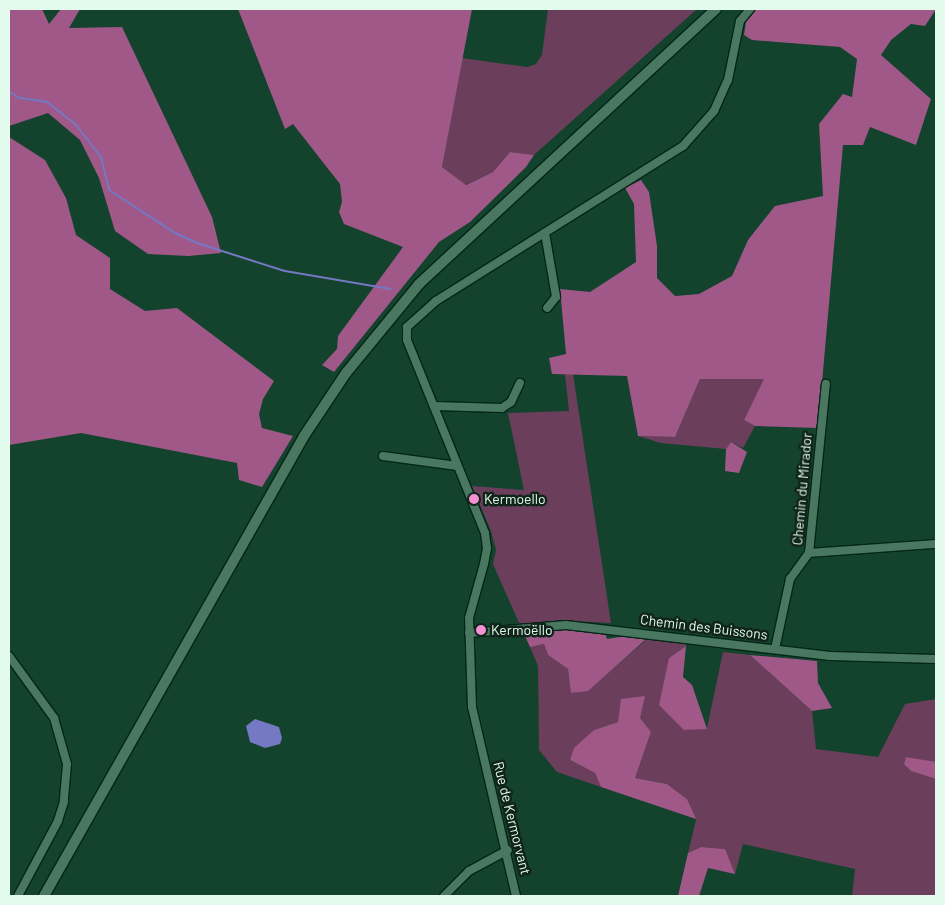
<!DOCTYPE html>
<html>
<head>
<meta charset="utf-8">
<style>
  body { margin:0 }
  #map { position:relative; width:945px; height:905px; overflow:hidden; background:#13422d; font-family:Barlow,sans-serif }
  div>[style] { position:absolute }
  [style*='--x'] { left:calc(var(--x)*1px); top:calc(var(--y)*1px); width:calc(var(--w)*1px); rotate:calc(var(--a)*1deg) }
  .green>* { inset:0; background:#6b3f5c }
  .forest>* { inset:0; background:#a05888 }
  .water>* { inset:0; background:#7578c3 }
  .stream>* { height:2px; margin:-1px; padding:0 1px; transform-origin:1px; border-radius:1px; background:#7578c3 }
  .roads { filter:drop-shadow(1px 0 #032617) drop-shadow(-1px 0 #032617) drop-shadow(0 1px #032617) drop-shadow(0 -1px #032617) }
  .street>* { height:8px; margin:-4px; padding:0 4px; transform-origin:4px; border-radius:4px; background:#4a7760 }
  .secondary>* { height:10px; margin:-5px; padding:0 5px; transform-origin:5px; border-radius:5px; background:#4a7760 }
  .dots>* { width:14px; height:14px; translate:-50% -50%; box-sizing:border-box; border:2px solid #11241a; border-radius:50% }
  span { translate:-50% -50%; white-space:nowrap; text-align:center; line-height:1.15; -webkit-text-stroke:5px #11241a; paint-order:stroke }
  .street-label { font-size:14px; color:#e3fbed }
  .poi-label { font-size:14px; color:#e3fbed }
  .left { translate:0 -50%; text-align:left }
  .frame { position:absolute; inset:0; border:10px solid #e3fbed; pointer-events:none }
</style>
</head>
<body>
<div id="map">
  <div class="green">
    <i style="clip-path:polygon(548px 9px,697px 9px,534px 155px,510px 152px,493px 172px,465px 185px,442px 167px,462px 58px,527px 67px,536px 64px,542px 55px)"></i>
    <i style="clip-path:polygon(565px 374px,573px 374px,611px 623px,570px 621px,520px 625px,493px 564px,496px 550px,491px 531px,472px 486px,524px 490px,508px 413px,569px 411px)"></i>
    <i style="clip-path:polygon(700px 379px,765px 379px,744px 420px,755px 426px,743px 448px,731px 442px,726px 449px,661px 443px,638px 436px,675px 437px)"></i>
    <i style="clip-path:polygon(632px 635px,686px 642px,686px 646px,669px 658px,684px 730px,707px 728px,723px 652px,750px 655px,812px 711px,816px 749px,878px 757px,905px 704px,936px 699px,936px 764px,907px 757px,904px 763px,911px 771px,936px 779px,936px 896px,852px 896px,855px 869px,743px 844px,735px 874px,724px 849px,701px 847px,688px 853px,696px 820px,687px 799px,667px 784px,635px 778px,651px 732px,618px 722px,594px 730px,570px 760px,595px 773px,601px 787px,557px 772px,539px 750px,538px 666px,530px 647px,544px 644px,548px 655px,568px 669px,572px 693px,588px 690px,645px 641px)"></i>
  </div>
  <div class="forest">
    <i style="clip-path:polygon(9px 9px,42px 9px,49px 24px,61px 9px,80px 9px,69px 28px,122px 27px,212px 217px,221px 253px,188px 256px,148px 254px,115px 231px,99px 178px,80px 140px,48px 113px,9px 126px)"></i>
    <i style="clip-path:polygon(238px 9px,472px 9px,442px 167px,466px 185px,493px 172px,510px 152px,534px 155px,526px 167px,470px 222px,439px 242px,334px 372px,322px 365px,337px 349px,338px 336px,403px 247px,344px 224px,339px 212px,342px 202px,340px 184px,293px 124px,285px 129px)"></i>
    <i style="clip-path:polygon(756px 9px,936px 9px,925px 26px,911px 24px,891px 40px,881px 55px,931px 99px,916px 145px,870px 127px,863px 145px,843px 145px,818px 428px,755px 426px,744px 420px,764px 379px,700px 379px,675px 437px,638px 436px,627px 376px,552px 374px,549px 358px,566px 354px,560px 289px,590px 292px,636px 262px,634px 204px,625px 188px,641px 180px,649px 192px,657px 246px,657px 278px,675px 296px,699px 294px,732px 276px,748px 240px,775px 206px,823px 196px,819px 124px,843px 94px,852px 97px,857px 59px,840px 47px,752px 40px,744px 35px,746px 22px)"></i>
    <i style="clip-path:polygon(9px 137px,45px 160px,66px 198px,76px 235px,110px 258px,110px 289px,145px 311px,177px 308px,274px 381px,263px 399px,259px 414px,262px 428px,293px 436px,262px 487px,239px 480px,237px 463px,81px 433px,9px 445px)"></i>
    <i style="clip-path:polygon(731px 442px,747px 452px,739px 473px,725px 471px,726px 449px)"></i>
    <i style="clip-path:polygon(559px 629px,605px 633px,607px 639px,632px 635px,645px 640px,588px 691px,571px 693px,568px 669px,548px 655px,544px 644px,530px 647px,524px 634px)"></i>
    <i style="clip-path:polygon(686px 646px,683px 677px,692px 685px,707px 729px,684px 730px,659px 705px,669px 658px)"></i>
    <i style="clip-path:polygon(750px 655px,817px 661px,818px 683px,832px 708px,812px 711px)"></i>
    <i style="clip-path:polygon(645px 696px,640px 718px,651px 732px,635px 778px,667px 784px,687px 799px,696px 819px,601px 787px,595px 773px,570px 760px,574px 748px,594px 730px,618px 722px,621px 699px)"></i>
    <i style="clip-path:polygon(906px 757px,936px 762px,936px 779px,911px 771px,904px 764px)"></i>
    <i style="clip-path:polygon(701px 847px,725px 849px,735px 874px,708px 868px,699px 896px,678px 896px,688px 853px)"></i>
  </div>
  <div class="water">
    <i style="clip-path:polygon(255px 719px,279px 727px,282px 738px,280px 744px,265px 748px,250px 742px,246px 726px)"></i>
  </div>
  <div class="stream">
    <i style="--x:9;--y:92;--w:13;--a:29"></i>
    <i style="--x:20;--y:98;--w:27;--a:8"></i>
    <i style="--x:47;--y:102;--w:37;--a:38"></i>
    <i style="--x:76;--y:125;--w:41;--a:52"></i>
    <i style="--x:101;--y:157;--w:34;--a:76"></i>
    <i style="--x:109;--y:190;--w:79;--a:33.1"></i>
    <i style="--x:175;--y:233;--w:24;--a:24"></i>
    <i style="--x:197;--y:243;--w:92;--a:17.7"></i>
    <i style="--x:285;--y:271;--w:107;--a:9.7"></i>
  </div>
  <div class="roads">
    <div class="street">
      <i style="--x:545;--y:233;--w:65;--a:80.2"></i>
      <i style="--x:556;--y:297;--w:14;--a:129"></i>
      <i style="--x:435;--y:406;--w:67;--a:1.7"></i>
      <i style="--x:502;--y:408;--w:11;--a:-34"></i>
      <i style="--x:511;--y:402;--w:21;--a:-65"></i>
      <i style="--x:383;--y:456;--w:75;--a:7.7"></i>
      <i style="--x:809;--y:553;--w:127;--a:-4.1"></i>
      <i style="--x:469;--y:633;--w:97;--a:-4.7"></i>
      <i style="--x:566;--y:625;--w:266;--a:6.7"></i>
      <i style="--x:830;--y:656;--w:106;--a:1.6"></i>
      <i style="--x:775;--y:649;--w:72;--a:-77.9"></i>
      <i style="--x:790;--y:579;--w:32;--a:-54"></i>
      <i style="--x:809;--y:553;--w:170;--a:-84.3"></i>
      <i style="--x:9;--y:656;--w:77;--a:54"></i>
      <i style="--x:54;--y:718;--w:48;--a:74.2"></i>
      <i style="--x:67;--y:764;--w:38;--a:95"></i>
      <i style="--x:64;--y:802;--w:20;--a:108"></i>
      <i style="--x:58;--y:821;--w:85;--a:118.1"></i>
      <i style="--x:444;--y:896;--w:35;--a:-45"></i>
      <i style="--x:469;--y:871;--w:44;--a:-28.3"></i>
      <i style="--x:516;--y:896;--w:194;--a:-103.1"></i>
      <i style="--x:472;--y:707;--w:89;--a:-91.9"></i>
      <i style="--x:469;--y:618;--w:56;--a:-74.5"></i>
      <i style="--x:484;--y:564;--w:16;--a:-79"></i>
      <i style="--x:487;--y:548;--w:15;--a:-98"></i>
      <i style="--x:485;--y:533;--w:208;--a:-112"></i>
      <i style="--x:407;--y:340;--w:13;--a:-90"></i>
      <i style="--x:407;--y:327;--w:39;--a:-42"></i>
      <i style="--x:436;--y:301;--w:292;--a:-32.1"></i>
      <i style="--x:683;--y:146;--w:47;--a:-48.5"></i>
      <i style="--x:714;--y:111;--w:34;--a:-66"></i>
      <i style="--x:728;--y:80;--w:60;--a:-78.5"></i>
      <i style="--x:740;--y:21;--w:16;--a:-50"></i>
    </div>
    <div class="secondary">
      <i style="--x:44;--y:896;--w:528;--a:-60.52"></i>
      <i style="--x:304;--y:436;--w:76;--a:-56.3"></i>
      <i style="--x:346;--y:373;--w:115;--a:-50.6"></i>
      <i style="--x:419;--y:284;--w:405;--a:-42.8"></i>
    </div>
  </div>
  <div class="dots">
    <i style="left:474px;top:499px;background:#f491d3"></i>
    <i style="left:481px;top:630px;background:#f491d3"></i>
  </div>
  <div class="street-label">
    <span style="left:802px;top:489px;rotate:-85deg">Chemin du Mirador</span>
    <span style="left:704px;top:627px;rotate:7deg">Chemin des Buissons</span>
    <span style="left:512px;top:818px;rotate:76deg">Rue de Kermorvant</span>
  </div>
  <div class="poi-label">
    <span class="left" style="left:484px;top:499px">Kermoello</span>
    <span class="left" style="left:491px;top:630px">Kermoëllo</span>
  </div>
  <div class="frame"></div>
</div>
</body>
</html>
